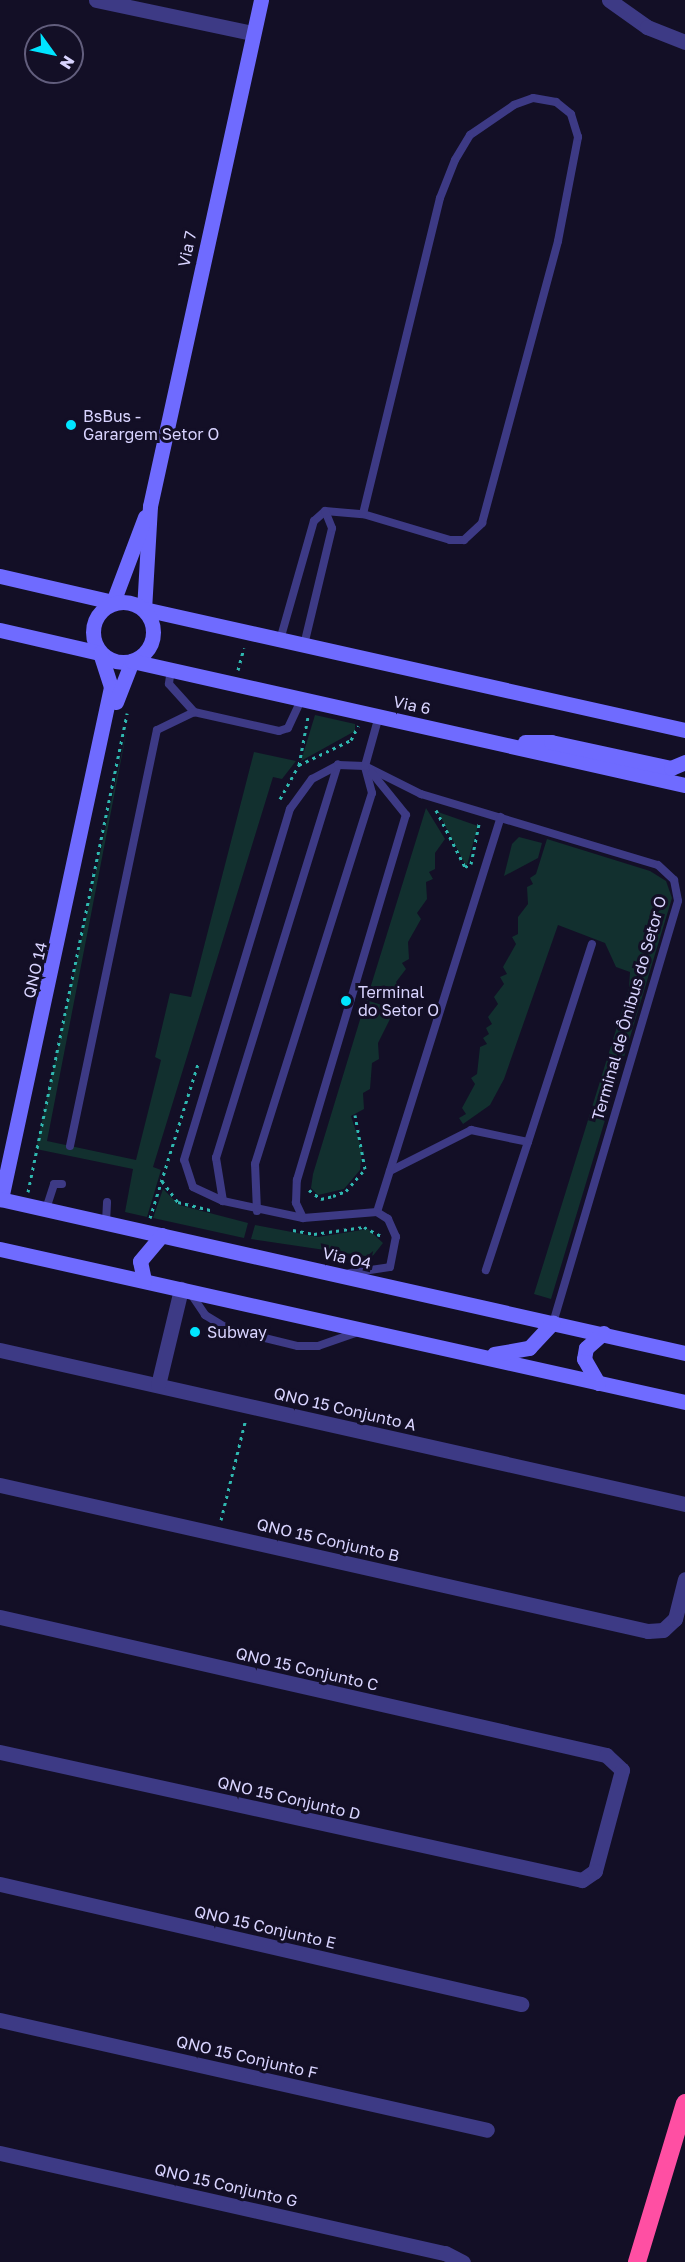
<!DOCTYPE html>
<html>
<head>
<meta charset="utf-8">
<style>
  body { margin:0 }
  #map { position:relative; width:685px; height:2262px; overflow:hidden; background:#130f26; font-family:"Golos Text",sans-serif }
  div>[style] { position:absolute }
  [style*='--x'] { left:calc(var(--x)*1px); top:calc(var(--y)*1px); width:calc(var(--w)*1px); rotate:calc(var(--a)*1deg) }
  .green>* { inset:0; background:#12302f }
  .path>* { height:3px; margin-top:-1.5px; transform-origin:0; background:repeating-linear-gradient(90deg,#2fb8b0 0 3px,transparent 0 7.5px) }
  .lane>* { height:8px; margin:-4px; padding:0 4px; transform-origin:4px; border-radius:4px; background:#3d3a85 }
  .street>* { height:15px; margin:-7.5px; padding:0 7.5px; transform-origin:7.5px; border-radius:7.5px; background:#3d3a85 }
  .secondary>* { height:15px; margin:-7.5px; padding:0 7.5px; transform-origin:7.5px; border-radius:7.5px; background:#6f6bff }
  .secondary>.ring { margin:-7.5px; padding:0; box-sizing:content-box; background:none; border:15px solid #6f6bff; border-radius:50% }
  .highway>* { height:18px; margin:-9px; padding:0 9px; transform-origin:9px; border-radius:9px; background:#ff4fa3 }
  .dots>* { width:16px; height:16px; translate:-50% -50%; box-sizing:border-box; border:3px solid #130f26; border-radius:50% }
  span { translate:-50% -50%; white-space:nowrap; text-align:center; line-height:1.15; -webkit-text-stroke:6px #130f26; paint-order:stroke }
  .street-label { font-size:16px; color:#d9d4ff }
  .poi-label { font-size:16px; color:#d9d4ff }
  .left { translate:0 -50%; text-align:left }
  .north { position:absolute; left:24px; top:24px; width:60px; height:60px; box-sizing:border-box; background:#130f26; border:2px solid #625e7d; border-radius:50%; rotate:123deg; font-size:16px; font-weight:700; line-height:24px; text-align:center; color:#d9d4ff }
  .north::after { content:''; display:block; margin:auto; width:21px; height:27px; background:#00e5ff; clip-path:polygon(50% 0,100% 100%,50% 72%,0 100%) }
</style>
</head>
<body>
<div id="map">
  <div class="green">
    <i style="clip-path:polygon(315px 715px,355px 724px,355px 731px,301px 761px)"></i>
    <i style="clip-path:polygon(128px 724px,47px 1141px,136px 1160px,161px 1060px,155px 1057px,170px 993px,191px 997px,254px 752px,296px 761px,282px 779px,273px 777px,153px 1167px,161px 1170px,147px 1217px,125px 1212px,133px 1169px,36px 1149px)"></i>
    <i style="clip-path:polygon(426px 808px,445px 839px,435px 853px,435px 869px,429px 872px,433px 879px,426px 882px,427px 899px,417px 913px,421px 919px,408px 942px,409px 959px,402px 963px,406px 969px,396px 982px,400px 989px,388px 998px,369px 992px)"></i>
    <i style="clip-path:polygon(438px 812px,478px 826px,467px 865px,465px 864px)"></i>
    <i style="clip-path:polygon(519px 837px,542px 843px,538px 858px,504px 876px,512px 844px)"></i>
    <i style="clip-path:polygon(547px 839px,650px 871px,666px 881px,672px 898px,551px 1299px,534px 1294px,629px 988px,630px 972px,616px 967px,605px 943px,558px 925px,504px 1079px,490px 1105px,463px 1124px,459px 1118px,466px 1114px,462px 1108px,475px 1084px,471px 1078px,477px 1074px,480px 1047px,487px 1044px,483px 1038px,489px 1034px,486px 1028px,492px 1024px,488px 1017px,498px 1004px,494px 997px,504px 984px,500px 977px,507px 974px,503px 967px,516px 944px,512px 937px,518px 934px,518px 917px,528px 904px,527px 887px,533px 884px,530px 878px,536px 874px)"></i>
    <i style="clip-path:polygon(366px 1000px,385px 1006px,390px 1019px,378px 1043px,379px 1059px,372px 1063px,370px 1089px,363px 1093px,364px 1109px,351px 1116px,362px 1150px,360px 1170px,344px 1189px,318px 1195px,311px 1188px,313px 1174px)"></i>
    <i style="clip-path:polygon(163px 1189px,179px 1205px,248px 1223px,244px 1238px,153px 1218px)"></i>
    <i style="clip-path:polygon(255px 1225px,318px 1237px,368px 1229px,383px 1243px,372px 1257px,251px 1239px)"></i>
  </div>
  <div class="path">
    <i style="--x:238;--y:670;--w:23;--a:-75"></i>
    <i style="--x:299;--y:765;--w:49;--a:-79.4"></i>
    <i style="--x:280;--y:799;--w:39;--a:-61"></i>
    <i style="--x:299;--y:765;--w:58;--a:-25.7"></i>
    <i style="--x:351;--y:740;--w:16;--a:-63"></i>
    <i style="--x:436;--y:810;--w:64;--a:63"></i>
    <i style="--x:465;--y:867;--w:7;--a:-27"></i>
    <i style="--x:471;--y:864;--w:41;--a:-78.7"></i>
    <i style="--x:162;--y:1181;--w:26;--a:53"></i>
    <i style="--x:178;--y:1202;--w:36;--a:14"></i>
    <i style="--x:309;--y:1190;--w:15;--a:37"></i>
    <i style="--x:321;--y:1199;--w:12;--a:-14"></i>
    <i style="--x:333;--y:1196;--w:14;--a:-21"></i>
    <i style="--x:346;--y:1191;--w:29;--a:-49"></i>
    <i style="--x:365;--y:1169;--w:55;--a:-100.5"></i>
    <i style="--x:28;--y:1192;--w:489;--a:-78.3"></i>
    <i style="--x:150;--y:1218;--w:164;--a:-72.7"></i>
    <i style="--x:293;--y:1230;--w:21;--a:11"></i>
    <i style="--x:314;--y:1234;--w:50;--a:-8"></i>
    <i style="--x:364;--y:1227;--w:19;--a:28"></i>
    <i style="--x:327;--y:1255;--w:29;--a:8"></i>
    <i style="--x:221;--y:1520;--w:101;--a:-76.2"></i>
  </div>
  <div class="lane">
    <i style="--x:280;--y:640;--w:124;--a:-74.1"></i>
    <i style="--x:314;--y:521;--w:15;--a:-42"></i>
    <i style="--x:325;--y:511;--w:38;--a:5"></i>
    <i style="--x:363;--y:514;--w:91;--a:16.6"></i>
    <i style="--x:450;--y:540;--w:14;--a:0"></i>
    <i style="--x:464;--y:540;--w:25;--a:-43"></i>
    <i style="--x:482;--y:523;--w:292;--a:-74.9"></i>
    <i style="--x:558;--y:241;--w:106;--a:-79.1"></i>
    <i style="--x:578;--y:137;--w:24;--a:-107"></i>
    <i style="--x:571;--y:114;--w:19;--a:-141"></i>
    <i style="--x:556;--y:102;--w:23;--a:-170"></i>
    <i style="--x:533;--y:98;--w:20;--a:160"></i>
    <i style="--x:514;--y:105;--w:53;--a:145.7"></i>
    <i style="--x:470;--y:135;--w:29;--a:121"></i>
    <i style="--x:455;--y:160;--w:41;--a:111.5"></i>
    <i style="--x:440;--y:198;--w:325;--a:103.7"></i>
    <i style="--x:304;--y:645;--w:120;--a:-76.5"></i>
    <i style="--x:332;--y:528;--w:18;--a:-112"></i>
    <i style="--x:171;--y:669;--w:15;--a:98"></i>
    <i style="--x:169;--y:684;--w:38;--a:48"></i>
    <i style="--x:194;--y:712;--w:87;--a:12.6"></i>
    <i style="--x:279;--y:731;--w:9;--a:-18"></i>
    <i style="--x:288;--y:728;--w:33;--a:-65"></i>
    <i style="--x:365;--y:766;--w:63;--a:26.6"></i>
    <i style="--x:421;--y:794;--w:247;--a:16.7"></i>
    <i style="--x:658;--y:865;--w:22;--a:43"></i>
    <i style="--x:674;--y:880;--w:21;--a:79"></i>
    <i style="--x:678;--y:901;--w:439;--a:106.5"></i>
    <i style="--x:528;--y:1142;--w:208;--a:-72.1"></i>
    <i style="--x:70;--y:1146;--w:425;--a:-78.2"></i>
    <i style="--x:157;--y:730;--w:41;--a:-25.9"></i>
    <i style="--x:390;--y:1171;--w:91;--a:-26.8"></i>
    <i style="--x:471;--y:1130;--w:58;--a:11.9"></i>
    <i style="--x:528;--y:1142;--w:135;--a:108.2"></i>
    <i style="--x:223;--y:1201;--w:44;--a:-99.2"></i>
    <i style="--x:216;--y:1158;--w:412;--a:-72.8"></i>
    <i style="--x:46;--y:1209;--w:26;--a:-72"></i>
    <i style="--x:54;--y:1184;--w:8;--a:0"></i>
    <i style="--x:257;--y:1211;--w:47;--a:-92.4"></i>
    <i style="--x:255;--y:1164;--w:389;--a:-72.5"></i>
    <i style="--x:372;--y:793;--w:27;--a:-105"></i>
    <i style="--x:377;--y:1212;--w:414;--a:-72.6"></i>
    <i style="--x:303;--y:1218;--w:17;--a:-115"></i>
    <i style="--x:296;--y:1203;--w:23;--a:-88"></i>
    <i style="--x:297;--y:1180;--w:381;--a:-73.4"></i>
    <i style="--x:406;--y:815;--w:54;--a:-129"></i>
    <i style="--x:106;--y:1222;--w:20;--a:-87"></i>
    <i style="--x:350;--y:1273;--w:40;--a:-8.5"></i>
    <i style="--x:390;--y:1267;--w:31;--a:-79"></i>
    <i style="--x:396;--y:1237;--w:20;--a:-114"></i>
    <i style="--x:388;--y:1219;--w:13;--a:-148"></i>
    <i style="--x:377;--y:1212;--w:74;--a:175.4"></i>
    <i style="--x:303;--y:1218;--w:82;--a:-168"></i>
    <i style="--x:223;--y:1201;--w:33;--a:-155"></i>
    <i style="--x:193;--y:1187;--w:28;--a:-108"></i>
    <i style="--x:184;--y:1160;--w:367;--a:-73.2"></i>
    <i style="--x:290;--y:809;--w:37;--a:-54"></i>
    <i style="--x:312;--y:779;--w:30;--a:-28"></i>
    <i style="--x:338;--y:765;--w:27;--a:2"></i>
    <i style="--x:365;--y:766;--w:52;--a:-74.4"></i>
    <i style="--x:189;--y:1291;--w:29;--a:56"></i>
    <i style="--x:205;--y:1315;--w:27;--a:31"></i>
    <i style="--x:228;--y:1329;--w:72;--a:13.7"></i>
    <i style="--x:298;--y:1346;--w:20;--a:0"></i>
    <i style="--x:318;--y:1346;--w:42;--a:-19.3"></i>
  </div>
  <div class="street">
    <i style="--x:96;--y:0;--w:159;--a:11.9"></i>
    <i style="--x:609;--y:0;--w:47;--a:35.4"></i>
    <i style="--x:647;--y:27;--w:41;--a:21.5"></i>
    <i style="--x:0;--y:1350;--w:702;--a:12.67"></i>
    <i style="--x:158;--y:1385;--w:99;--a:-76.5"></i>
    <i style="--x:0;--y:1485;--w:664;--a:12.7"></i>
    <i style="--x:648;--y:1631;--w:15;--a:-4"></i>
    <i style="--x:663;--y:1630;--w:16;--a:-43"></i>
    <i style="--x:675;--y:1619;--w:41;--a:-76"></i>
    <i style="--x:0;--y:1617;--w:622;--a:12.83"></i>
    <i style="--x:606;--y:1755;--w:22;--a:43"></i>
    <i style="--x:622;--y:1770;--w:105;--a:105"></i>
    <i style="--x:595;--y:1871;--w:16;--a:145"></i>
    <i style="--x:582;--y:1880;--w:596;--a:-167.6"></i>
    <i style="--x:0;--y:1884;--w:535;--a:12.97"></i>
    <i style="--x:0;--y:2020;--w:499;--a:12.7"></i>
    <i style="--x:0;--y:2153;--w:456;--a:12.7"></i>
    <i style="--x:445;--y:2253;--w:20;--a:27"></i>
  </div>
  <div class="secondary">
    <i style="--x:261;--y:0;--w:518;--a:102.37"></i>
    <i style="--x:150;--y:506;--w:103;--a:93.3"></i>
    <i style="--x:144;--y:609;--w:554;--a:12.61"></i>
    <i style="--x:0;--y:576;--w:116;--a:13"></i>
    <i style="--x:113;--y:602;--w:91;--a:-69.4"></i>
    <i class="ring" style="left:93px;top:602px;width:45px;height:45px"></i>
    <i style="--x:0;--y:630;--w:103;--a:13"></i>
    <i style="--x:100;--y:653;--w:36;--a:72"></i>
    <i style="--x:111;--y:687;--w:524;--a:102.13"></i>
    <i style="--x:116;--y:702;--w:44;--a:-68.7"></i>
    <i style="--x:132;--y:661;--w:567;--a:12.64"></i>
    <i style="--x:525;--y:742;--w:26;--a:0"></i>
    <i style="--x:551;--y:742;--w:123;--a:12.2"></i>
    <i style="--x:671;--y:768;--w:15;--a:-23"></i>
    <i style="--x:0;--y:1199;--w:702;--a:12.67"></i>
    <i style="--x:0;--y:1249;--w:702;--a:12.59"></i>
    <i style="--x:144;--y:1280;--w:19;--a:-102"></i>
    <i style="--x:140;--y:1261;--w:34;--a:-50"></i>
    <i style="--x:494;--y:1354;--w:36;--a:-10"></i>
    <i style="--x:529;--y:1348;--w:35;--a:-47"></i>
    <i style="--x:598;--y:1383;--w:28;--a:-120"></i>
    <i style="--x:584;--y:1359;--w:11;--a:-80"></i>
    <i style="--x:586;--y:1348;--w:23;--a:-41"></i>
  </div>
  <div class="highway">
    <i style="--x:637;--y:2262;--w:166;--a:-73.2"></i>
  </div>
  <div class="dots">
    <i style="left:71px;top:425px;background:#00e5ff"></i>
    <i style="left:346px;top:1001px;background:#00e5ff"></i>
    <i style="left:195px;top:1332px;background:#00e5ff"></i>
  </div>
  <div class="street-label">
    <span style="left:187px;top:249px;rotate:-78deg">Via 7</span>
    <span style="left:412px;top:705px;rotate:12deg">Via 6</span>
    <span style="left:35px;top:970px;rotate:-77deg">QNO 14</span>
    <span style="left:629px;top:1008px;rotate:-74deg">Terminal de Ônibus do Setor O</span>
    <span style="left:347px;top:1258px;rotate:13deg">Via O4</span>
    <span style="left:345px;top:1409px;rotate:13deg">QNO 15 Conjunto A</span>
    <span style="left:328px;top:1540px;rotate:13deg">QNO 15 Conjunto B</span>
    <span style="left:307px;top:1669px;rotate:13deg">QNO 15 Conjunto C</span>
    <span style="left:289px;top:1798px;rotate:13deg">QNO 15 Conjunto D</span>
    <span style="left:265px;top:1927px;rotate:13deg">QNO 15 Conjunto E</span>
    <span style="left:247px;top:2057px;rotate:13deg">QNO 15 Conjunto F</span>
    <span style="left:226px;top:2185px;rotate:13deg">QNO 15 Conjunto G</span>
  </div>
  <div class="poi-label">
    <span class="left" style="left:83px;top:425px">BsBus -<br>Garargem Setor O</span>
    <span class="left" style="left:358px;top:1001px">Terminal<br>do Setor O</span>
    <span class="left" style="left:207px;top:1332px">Subway</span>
  </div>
  <div class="north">N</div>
</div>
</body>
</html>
